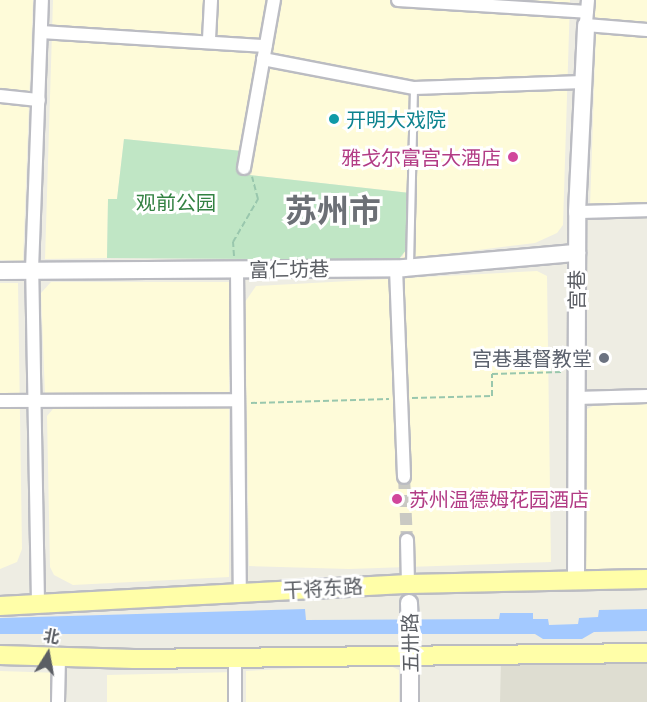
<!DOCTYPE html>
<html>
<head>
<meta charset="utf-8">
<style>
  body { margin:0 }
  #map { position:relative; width:647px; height:702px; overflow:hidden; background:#eeede3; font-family:Ubuntu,"Noto Sans SC",sans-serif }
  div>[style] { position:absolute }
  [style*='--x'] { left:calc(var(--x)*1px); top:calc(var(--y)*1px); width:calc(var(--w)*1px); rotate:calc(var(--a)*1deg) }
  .commercial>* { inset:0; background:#fefbd9 }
  .education>* { inset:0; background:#deddd1 }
  .green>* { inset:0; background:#c0e6c5 }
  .water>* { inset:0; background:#a3c9ff }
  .street-tunnel>* { height:12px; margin-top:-6px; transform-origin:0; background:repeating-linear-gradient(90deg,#c9c9c3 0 12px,transparent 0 18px) }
  .path>* { height:2px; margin-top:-1px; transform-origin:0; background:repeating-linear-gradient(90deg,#99c7ad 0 6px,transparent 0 9px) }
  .roads { filter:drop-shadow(2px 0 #bbbcc2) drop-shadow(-2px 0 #bbbcc2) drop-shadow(0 2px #bbbcc2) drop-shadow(0 -2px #bbbcc2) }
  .lane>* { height:6px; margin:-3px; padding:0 3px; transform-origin:3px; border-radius:3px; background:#fff }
  .street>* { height:12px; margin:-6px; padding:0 6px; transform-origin:6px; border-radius:6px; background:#fff }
  .secondary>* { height:16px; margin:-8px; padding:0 8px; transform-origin:8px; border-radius:8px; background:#fff }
  .primary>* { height:18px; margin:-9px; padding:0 9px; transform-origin:9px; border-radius:9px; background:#fffea8 }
  .bridges { filter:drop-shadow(2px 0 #b9bbc2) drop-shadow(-2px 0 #b9bbc2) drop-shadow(0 2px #b9bbc2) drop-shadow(0 -2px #b9bbc2) }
  .secondary-bridge>* { height:16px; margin:-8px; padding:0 8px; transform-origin:8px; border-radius:8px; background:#fff }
  .dots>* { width:16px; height:16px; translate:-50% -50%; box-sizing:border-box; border:3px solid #fff; border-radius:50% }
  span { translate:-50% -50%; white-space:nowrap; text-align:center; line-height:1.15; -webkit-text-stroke:6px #fff; paint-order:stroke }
  .culture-label { font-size:20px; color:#0d838f }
  .left { translate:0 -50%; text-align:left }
  .hotel-label { font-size:20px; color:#b23c85 }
  .right { translate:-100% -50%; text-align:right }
  .park-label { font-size:20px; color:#348243 }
  .street-label { font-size:20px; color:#5b5e64 }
  .worship-label { font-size:20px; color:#5b616d }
  .town-label { font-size:32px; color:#6c7076; font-weight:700 }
  .north { position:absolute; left:18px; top:624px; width:60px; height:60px; -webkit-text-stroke:4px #fff; paint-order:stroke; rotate:11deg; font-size:16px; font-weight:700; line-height:24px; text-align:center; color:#5b5e64 }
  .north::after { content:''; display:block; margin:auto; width:21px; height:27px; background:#5b5e64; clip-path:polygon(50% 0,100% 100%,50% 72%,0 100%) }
</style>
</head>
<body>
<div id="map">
  <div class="commercial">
    <i style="clip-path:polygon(0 0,33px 0,23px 261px,0 260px)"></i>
    <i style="clip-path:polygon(53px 0,570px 0,563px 225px,557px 233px,535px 243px,398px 260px,403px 256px,410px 193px,240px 174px,242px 151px,124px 139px,117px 200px,108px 200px,107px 258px,45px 259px)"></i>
    <i style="clip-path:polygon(594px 0,647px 0,647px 25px,593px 23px)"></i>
    <i style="clip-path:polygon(596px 32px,647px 34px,647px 205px,590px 206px)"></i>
    <i style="clip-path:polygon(537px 271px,547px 276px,551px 562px,349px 569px,249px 566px,245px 302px,256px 286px)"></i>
    <i style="clip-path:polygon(51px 282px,229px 282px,229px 577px,73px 585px,54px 575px,50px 567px,47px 416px,58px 403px,45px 395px,41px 293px)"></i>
    <i style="clip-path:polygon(0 283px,18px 283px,22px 549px,17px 562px,0 569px)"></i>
    <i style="clip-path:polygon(647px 404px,647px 570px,584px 571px,583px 411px,593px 406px)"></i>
    <i style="clip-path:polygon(386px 664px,399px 670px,399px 702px,246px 702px,246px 671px)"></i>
    <i style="clip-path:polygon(0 671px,61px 673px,61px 702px,0 702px)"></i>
    <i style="clip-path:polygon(237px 672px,237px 702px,107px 702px,107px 675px)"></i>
  </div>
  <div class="education">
    <i style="clip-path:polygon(501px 660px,647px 660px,647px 702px,500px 702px)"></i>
  </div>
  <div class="green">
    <i style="clip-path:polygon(124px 139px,242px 151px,241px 174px,410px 193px,407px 249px,398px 260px,107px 258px,108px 199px,117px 199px)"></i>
  </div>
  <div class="water">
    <i style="clip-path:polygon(305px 609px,306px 620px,499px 619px,500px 613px,533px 613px,533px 619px,548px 619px,549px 625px,578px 624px,579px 618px,598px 617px,599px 610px,647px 609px,647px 631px,594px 632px,582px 639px,543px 639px,535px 634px,0 634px,0 618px)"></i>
  </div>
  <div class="street-tunnel">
    <i style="--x:404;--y:477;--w:63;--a:87.3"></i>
  </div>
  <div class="path">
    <i style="--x:234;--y:256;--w:14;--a:-94"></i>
    <i style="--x:233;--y:242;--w:50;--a:-59.8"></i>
    <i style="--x:258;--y:199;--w:23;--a:-105"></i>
    <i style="--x:412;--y:398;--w:80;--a:-1.4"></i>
    <i style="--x:492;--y:396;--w:22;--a:-90"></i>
    <i style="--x:492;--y:374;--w:70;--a:-1.6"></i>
    <i style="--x:251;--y:403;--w:138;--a:-1.7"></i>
  </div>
  <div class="roads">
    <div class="lane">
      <i style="--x:410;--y:265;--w:177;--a:-88.7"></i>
    </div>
    <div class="street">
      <i style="--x:398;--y:0;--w:189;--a:3.6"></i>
      <i style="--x:588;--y:0;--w:25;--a:95"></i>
      <i style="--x:586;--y:25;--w:61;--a:4.7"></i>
      <i style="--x:41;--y:32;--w:225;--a:3.6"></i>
      <i style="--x:209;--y:39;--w:39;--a:-87"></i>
      <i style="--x:263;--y:59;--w:154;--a:10.9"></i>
      <i style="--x:414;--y:88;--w:169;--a:-2"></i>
      <i style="--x:0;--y:96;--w:39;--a:6"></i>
      <i style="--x:244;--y:168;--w:171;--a:-79.9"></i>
      <i style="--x:577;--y:212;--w:70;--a:-1.6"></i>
      <i style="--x:396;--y:268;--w:209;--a:87.8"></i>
      <i style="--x:237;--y:270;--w:321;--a:89.5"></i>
      <i style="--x:576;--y:398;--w:71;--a:-1.6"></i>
      <i style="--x:0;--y:401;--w:236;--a:-0.2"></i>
      <i style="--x:407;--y:540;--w:44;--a:88.7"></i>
      <i style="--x:38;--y:603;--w:333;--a:-91"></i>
      <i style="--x:32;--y:270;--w:270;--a:-87.9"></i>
      <i style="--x:235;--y:657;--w:45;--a:90"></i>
      <i style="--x:58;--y:702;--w:45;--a:-88.7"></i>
    </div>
    <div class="secondary">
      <i style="--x:0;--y:271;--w:404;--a:-0.4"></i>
      <i style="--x:404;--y:268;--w:174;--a:-5"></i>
      <i style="--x:576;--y:580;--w:368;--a:-89.8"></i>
      <i style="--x:577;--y:212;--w:187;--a:-87.2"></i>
      <i style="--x:410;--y:643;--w:59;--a:90"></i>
    </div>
    <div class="primary">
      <i style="--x:0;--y:606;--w:409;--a:-3.1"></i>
      <i style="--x:408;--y:584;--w:239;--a:-1.2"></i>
      <i style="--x:0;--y:655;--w:134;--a:1.7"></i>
      <i style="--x:134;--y:659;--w:513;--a:-0.67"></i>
    </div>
  </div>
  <div class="bridges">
    <div class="secondary-bridge">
      <i style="--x:409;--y:603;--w:35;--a:88"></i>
    </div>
  </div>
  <div class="dots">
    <i style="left:334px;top:119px;background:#0f9aa8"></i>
    <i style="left:513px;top:157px;background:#d1479c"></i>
    <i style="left:604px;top:358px;background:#6b7280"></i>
    <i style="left:397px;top:499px;background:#d1479c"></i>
  </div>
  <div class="culture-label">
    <span class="left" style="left:346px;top:119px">开明大戏院</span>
  </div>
  <div class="hotel-label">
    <span class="right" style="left:501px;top:157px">雅戈尔富宫大酒店</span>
    <span class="left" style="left:409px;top:499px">苏州温德姆花园酒店</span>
  </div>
  <div class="park-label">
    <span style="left:176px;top:202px">观前公园</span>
  </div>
  <div class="street-label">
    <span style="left:289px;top:269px;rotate:-1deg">富仁坊巷</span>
    <span style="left:576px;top:290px;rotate:-90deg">宫巷</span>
    <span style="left:323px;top:588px;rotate:-3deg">干将东路</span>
    <span style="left:410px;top:643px;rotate:-91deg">五卅路</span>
  </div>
  <div class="worship-label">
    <span class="right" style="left:592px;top:358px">宫巷基督教堂</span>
  </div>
  <div class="town-label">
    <span style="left:333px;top:210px">苏州市</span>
  </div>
  <div class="north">北</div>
</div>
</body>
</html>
